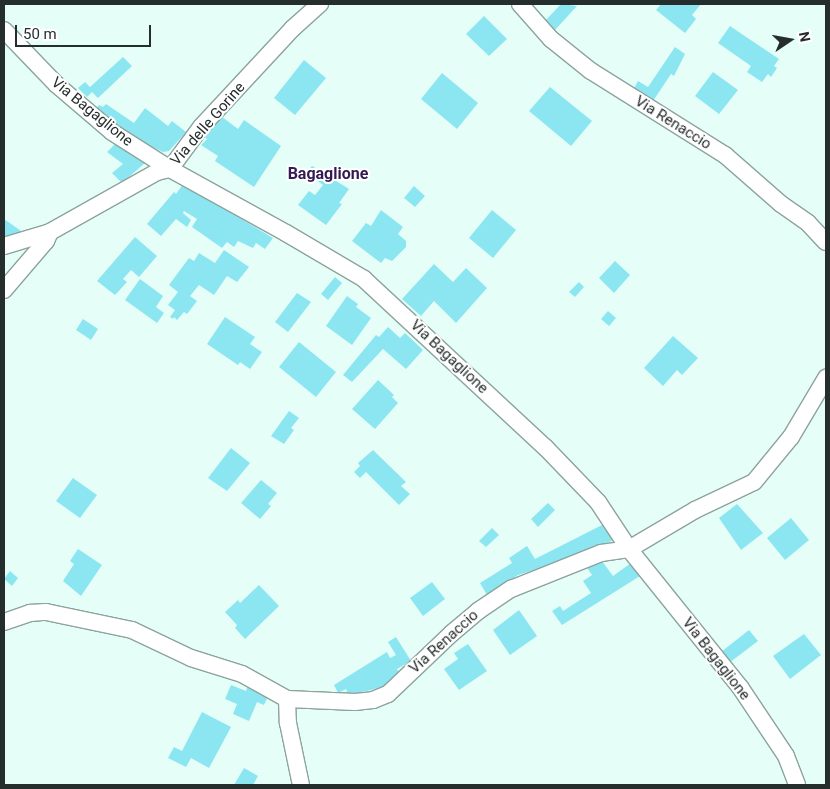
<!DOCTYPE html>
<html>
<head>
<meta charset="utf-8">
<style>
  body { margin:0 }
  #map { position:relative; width:830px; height:789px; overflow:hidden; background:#e5fef8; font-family:Roboto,sans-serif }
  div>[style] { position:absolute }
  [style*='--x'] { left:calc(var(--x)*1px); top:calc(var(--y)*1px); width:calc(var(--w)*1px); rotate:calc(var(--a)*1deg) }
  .building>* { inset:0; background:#8ce6f1 }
  .roads { filter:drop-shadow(1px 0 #8da39e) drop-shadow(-1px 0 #8da39e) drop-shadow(0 1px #8da39e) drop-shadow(0 -1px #8da39e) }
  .minor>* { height:16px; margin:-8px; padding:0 8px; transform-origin:8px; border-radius:8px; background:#fff }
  span { translate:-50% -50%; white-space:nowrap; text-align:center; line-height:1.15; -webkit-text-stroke:4px #fff; paint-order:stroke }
  .street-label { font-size:15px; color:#252e2c }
  .neighbourhood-label { font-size:16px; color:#341952; font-weight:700 }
  .frame { position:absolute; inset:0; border:5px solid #252e2c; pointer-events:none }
  .north { position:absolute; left:765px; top:15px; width:50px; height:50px; -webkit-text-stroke:4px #fff; paint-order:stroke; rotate:78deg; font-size:14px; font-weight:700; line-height:20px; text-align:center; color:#252e2c }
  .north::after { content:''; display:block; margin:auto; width:18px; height:22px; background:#252e2c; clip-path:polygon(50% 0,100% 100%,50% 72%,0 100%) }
  .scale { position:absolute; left:15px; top:25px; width:136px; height:22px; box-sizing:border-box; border:2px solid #252e2c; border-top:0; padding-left:6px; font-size:15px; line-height:18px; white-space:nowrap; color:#252e2c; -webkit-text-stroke:4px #fff; paint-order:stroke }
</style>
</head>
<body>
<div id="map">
  <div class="building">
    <i style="clip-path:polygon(561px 4px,577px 6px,555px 30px,545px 21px)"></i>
    <i style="clip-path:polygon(661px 4px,701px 4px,692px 15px,696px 19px,685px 33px,656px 10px)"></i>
    <i style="clip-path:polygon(484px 16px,507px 39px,489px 56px,466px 34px)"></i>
    <i style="clip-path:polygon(730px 26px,779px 59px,774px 66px,777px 68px,771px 77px,768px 74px,762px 82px,747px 72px,751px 66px,718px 43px)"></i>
    <i style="clip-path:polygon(675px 47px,685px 54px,674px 76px,671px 74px,653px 101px,633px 90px,638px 81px,648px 87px)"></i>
    <i style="clip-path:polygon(123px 57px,132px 66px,98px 98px,92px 92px,87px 97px,78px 88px,85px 82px,90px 87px)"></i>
    <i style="clip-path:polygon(304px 60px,326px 78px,295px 115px,274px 98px)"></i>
    <i style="clip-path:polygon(713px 72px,738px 90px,719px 114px,695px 96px)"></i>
    <i style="clip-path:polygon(442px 73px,478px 103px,457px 129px,421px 99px)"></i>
    <i style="clip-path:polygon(550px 87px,592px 121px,571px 146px,529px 111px)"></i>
    <i style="clip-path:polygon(106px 104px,134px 123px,145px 108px,168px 126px,172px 121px,186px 132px,169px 151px,163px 152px,141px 142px,94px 111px,99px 105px,103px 107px)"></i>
    <i style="clip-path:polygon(221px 116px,238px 129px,244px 120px,281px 146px,254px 187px,215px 161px,218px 156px,201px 145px,207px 139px,203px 136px)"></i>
    <i style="clip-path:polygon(117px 142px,145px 163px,122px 183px,112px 173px,123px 164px,107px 152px)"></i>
    <i style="clip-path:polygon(312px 166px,349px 189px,339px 203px,342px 204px,326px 225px,298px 205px,309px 191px,315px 195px,323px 185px,306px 173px)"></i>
    <i style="clip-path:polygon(183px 184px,273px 238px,265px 249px,256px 243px,253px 248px,238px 241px,234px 247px,227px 242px,222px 248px,192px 227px,197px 219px,184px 211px,183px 213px,191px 220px,187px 227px,176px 219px,161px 236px,147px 224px,174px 192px,176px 194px)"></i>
    <i style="clip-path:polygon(414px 186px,425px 196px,415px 207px,404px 198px)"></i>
    <i style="clip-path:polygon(381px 210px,403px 227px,398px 234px,406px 241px,406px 247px,392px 261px,385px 258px,381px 263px,352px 241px,366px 223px,371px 226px)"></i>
    <i style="clip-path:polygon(492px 210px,516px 230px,493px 258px,469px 238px)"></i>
    <i style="clip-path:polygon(4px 219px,24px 233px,4px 241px)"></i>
    <i style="clip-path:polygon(135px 237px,157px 256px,139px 277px,131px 270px,123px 279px,127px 282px,115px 295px,97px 281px)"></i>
    <i style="clip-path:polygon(224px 250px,249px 267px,237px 282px,227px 276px,214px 295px,199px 285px,190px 296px,197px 301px,187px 314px,184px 312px,177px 320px,174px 317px,173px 319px,170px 317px,175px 310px,168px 305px,178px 292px,169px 285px,189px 258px,194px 261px,199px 253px,215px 263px)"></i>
    <i style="clip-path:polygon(615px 261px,630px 275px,614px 293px,599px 278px)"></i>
    <i style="clip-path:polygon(434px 264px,453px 282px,466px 268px,487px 288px,456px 323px,434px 301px,421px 316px,402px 299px)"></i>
    <i style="clip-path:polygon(335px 277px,342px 283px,328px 300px,321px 294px)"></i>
    <i style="clip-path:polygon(140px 279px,163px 296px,156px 307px,164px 313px,157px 323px,125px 300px)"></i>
    <i style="clip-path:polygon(579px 282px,584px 287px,575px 297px,569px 292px)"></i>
    <i style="clip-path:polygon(297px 293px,311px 302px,288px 332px,275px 322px)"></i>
    <i style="clip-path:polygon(347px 296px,358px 304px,356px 307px,371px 318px,352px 345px,326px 326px)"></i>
    <i style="clip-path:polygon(608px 311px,616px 318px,609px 326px,601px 319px)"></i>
    <i style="clip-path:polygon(225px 317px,255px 337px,250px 344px,262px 352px,250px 369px,240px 362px,238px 365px,207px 344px)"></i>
    <i style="clip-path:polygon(83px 319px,98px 329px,91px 340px,76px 330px)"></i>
    <i style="clip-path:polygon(388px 327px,400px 338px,405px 333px,423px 350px,406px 369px,383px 349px,352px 382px,343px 375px,376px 335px,379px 337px)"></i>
    <i style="clip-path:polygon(673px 336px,698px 358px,682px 375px,677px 370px,663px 386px,644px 368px)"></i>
    <i style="clip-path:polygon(299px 342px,336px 372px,316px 397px,279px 367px)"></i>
    <i style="clip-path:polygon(378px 380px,394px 395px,392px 397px,398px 403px,375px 429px,352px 409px)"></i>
    <i style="clip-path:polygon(289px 411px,299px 418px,291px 428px,294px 430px,284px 444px,271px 436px)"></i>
    <i style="clip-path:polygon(231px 448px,250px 463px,227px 491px,208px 478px)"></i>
    <i style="clip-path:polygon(373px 450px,406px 482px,401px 486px,410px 494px,399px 505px,366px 472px,360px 478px,354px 472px,360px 466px,358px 463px)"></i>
    <i style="clip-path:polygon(73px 478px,97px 495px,80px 518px,56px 501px)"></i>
    <i style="clip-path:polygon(261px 480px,277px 493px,268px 504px,271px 506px,260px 519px,241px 503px)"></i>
    <i style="clip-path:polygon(548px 503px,555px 510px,538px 527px,531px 519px)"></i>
    <i style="clip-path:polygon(737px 504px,763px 533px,741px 550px,719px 518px)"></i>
    <i style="clip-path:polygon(791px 518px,809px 540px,785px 560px,767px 538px)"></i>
    <i style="clip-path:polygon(604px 524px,613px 540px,591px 552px,518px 575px,487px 595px,480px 583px,512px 563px,509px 558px,527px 546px,535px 559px)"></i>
    <i style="clip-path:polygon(492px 528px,499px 535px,486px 547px,479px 541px)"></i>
    <i style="clip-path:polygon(78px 549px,102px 565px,81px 596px,63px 581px,74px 564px,70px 561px)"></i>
    <i style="clip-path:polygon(599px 557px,613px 576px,631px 563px,640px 576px,562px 625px,552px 611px,560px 606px,563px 611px,591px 593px,583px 581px,592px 575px,585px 565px)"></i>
    <i style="clip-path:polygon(10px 571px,18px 578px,12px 586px,4px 579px)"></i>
    <i style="clip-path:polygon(432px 582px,445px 599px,423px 616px,410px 598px)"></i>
    <i style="clip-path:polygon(259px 585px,279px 606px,245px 639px,235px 628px,237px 625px,225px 612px,238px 600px,240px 603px)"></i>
    <i style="clip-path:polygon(519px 610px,537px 636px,510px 655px,493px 630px)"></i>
    <i style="clip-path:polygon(749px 630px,758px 641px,729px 663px,721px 652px)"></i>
    <i style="clip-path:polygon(804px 634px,821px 655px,790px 679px,773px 656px)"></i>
    <i style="clip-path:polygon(396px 637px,411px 661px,397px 669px,401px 676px,382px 687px,355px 694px,348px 694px,346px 689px,338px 693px,334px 685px,387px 652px,390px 658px,396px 655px,388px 642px)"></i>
    <i style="clip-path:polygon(468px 644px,487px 671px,459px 690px,444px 669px,458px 659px,454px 653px)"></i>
    <i style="clip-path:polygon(231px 685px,246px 691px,248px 685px,269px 694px,264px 705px,257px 702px,249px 721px,233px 714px,237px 704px,225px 699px)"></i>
    <i style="clip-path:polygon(202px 712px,231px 727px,209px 768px,191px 758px,186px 767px,168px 758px,174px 747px,182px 751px)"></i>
    <i style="clip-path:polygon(244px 768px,258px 776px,253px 785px,234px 785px)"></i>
  </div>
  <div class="roads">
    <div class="minor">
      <i style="--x:520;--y:4;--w:47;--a:48.5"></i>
      <i style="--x:551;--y:39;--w:51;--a:38.7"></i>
      <i style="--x:591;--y:71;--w:158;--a:32.1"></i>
      <i style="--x:725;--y:155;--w:74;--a:41.2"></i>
      <i style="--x:781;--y:204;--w:33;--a:35"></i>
      <i style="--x:808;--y:223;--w:26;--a:47"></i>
      <i style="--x:4;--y:30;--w:76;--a:46.1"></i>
      <i style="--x:57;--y:85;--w:72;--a:40.5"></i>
      <i style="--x:112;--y:132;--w:69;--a:32.5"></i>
      <i style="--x:170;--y:169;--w:132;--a:28.9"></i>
      <i style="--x:286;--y:233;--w:91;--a:30.5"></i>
      <i style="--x:364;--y:279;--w:247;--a:42.9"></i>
      <i style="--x:545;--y:447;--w:76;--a:46.1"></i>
      <i style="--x:598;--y:502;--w:56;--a:56.6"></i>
      <i style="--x:629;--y:549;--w:177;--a:51.2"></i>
      <i style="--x:740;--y:687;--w:83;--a:56.3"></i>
      <i style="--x:786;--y:756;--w:31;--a:69"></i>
      <i style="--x:4;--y:246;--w:48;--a:-16.9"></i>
      <i style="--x:50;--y:232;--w:123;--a:-29.3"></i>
      <i style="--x:157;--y:172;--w:13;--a:-13"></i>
      <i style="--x:170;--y:169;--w:52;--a:-53.6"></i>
      <i style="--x:201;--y:127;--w:134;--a:-47.1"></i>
      <i style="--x:292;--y:29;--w:38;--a:-42"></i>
      <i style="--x:4;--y:290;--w:65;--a:-49.4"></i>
      <i style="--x:46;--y:241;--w:10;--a:-66"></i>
      <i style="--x:4;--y:622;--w:28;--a:-19"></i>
      <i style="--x:30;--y:613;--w:16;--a:-4"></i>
      <i style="--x:46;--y:612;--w:88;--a:11.8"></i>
      <i style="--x:132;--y:630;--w:65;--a:25.4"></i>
      <i style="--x:191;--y:658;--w:53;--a:17.4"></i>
      <i style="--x:242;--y:674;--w:51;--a:29.1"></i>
      <i style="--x:287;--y:699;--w:68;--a:2.5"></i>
      <i style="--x:355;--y:702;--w:18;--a:-6"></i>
      <i style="--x:373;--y:700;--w:16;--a:-22"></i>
      <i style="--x:388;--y:694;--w:88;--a:-43.6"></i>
      <i style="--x:452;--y:633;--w:34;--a:-40"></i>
      <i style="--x:478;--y:611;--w:40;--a:-34"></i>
      <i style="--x:511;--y:589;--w:97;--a:-21.8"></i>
      <i style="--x:601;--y:553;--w:28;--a:-8"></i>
      <i style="--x:629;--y:549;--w:77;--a:-30.6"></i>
      <i style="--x:695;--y:510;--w:65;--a:-25.4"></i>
      <i style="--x:754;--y:482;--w:58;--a:-50.6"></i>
      <i style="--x:791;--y:437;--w:69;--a:-59.3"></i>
      <i style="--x:287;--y:699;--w:24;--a:88"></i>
      <i style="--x:288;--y:723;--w:63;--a:78.2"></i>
    </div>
  </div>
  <div class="street-label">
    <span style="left:92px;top:112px;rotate:39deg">Via Bagaglione</span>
    <span style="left:673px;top:123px;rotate:32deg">Via Renaccio</span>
    <span style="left:208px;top:124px;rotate:-49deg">Via delle Gorine</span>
    <span style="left:449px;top:357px;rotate:43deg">Via Bagaglione</span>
    <span style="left:444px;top:642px;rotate:-42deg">Via Renaccio</span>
    <span style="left:716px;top:659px;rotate:52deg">Via Bagaglione</span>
  </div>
  <div class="neighbourhood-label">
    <span style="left:328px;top:174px">Bagaglione</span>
  </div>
  <div class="frame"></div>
  <div class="north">N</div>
  <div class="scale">50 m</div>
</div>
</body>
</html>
